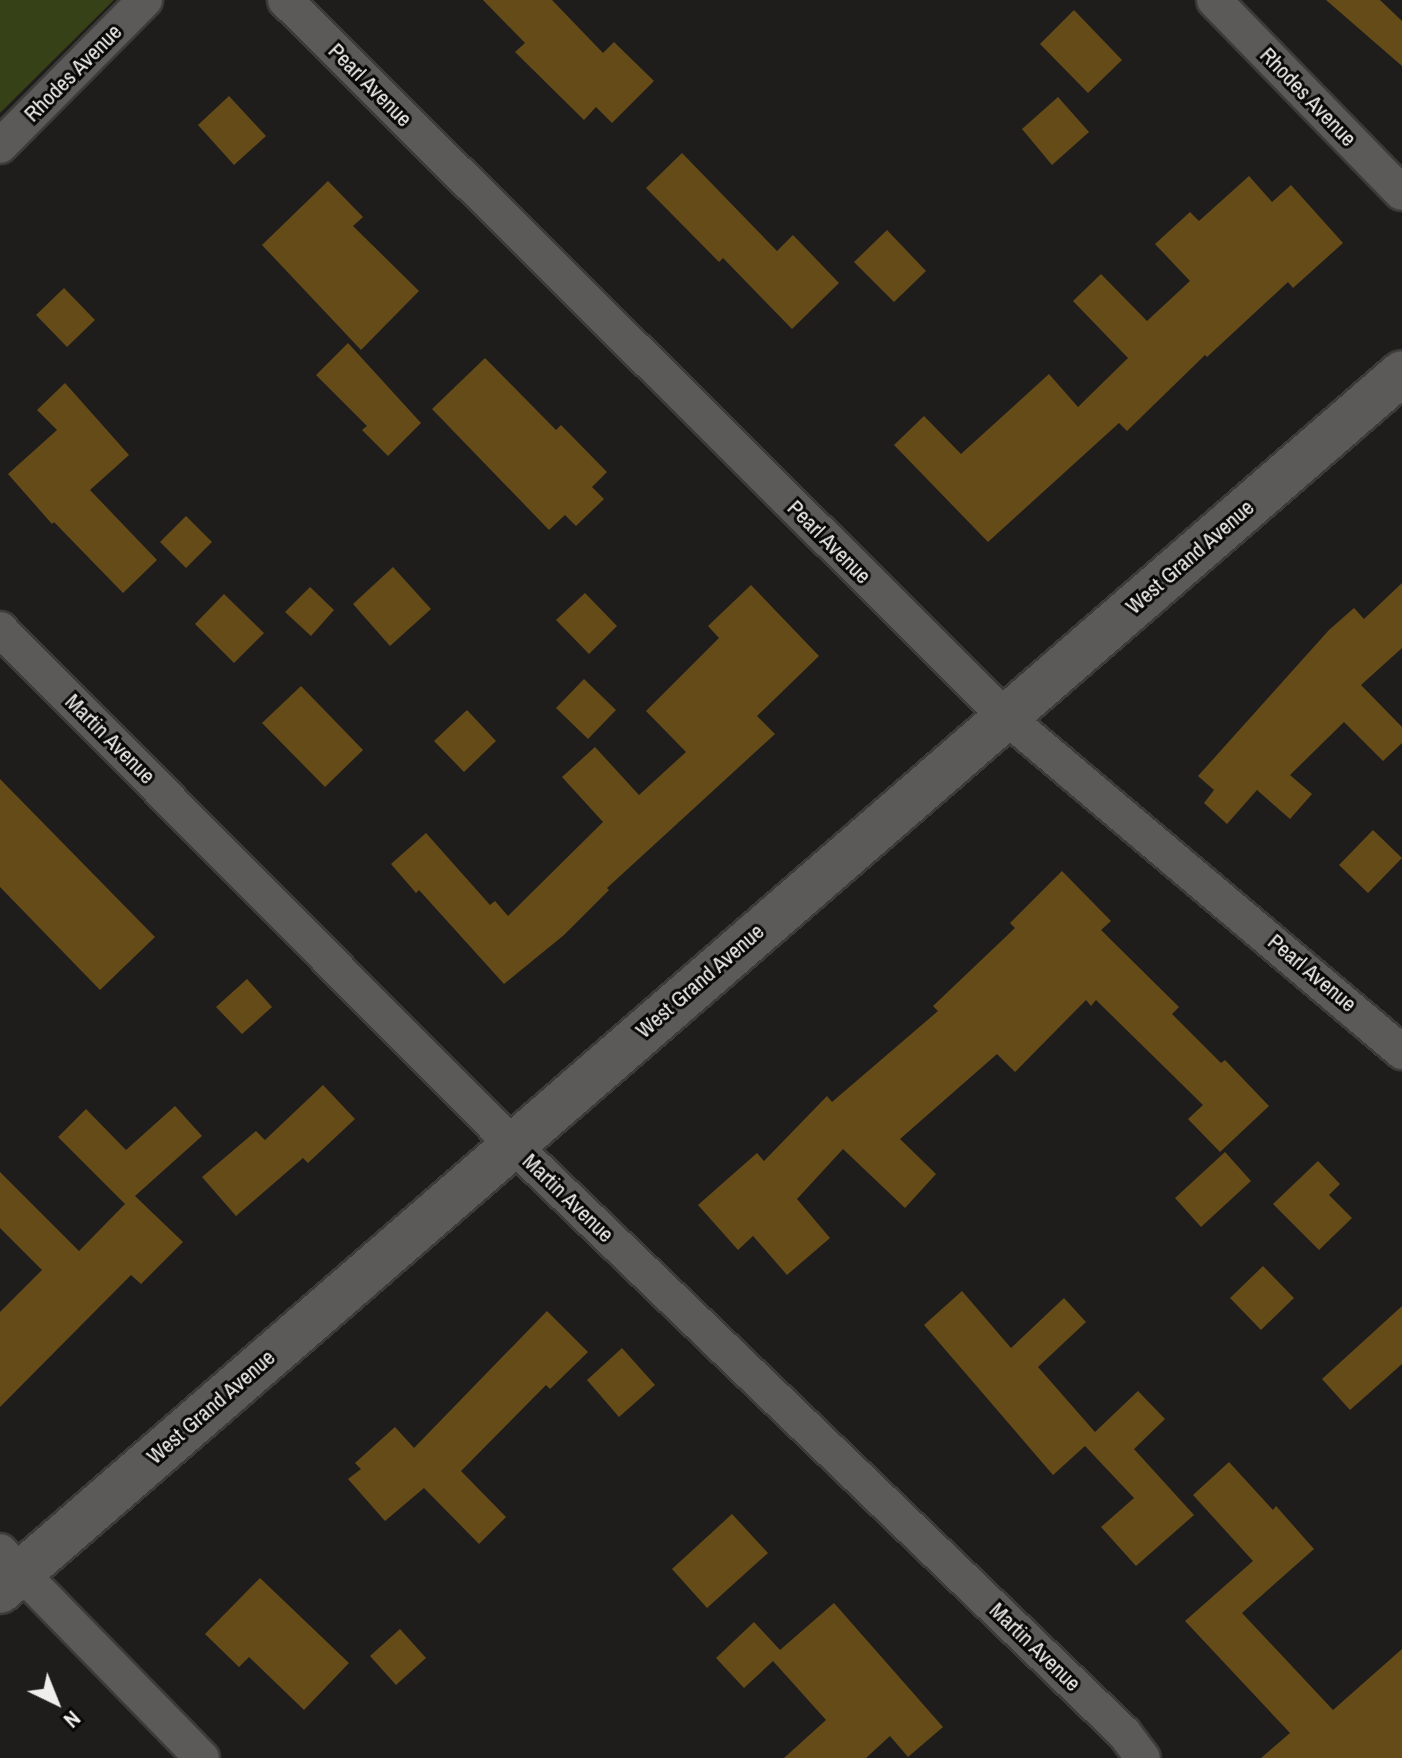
<!DOCTYPE html>
<html>
<head>
<meta charset="utf-8">
<style>
  body { margin:0 }
  #map { position:relative; width:1402px; height:1758px; overflow:hidden; background:#1f1d1b; font-family:"Archivo Narrow",sans-serif }
  div>[style] { position:absolute }
  [style*='--x'] { left:calc(var(--x)*1px); top:calc(var(--y)*1px); width:calc(var(--w)*1px); rotate:calc(var(--a)*1deg) }
  .green>* { inset:0; background:#374117 }
  .building>* { inset:0; background:#654b18 }
  .roads { filter:drop-shadow(2px 0 #3c3b39) drop-shadow(-2px 0 #3c3b39) drop-shadow(0 2px #3c3b39) drop-shadow(0 -2px #3c3b39) }
  .minor>* { height:34px; margin:-17px; padding:0 17px; transform-origin:17px; border-radius:17px; background:#5c5a58 }
  .secondary>* { height:44px; margin:-22px; padding:0 22px; transform-origin:22px; border-radius:22px; background:#5c5a58 }
  span { translate:-50% -50%; white-space:nowrap; text-align:center; line-height:1.15; -webkit-text-stroke:6px #080807; paint-order:stroke }
  .street-label { font-size:22px; color:#efeeec }
  .north { position:absolute; left:16px; top:1662px; width:80px; height:80px; -webkit-text-stroke:6px #080807; paint-order:stroke; rotate:137deg; font-size:22px; font-weight:700; line-height:32px; text-align:center; color:#efeeec }
  .north::after { content:''; display:block; margin:auto; width:28px; height:36px; background:#efeeec; clip-path:polygon(50% 0,100% 100%,50% 72%,0 100%) }
</style>
</head>
<body>
<div id="map">
  <div class="green">
    <i style="clip-path:polygon(0 0,114px 0,0 113px)"></i>
  </div>
  <div class="building">
    <i style="clip-path:polygon(483px 0,552px 0,603px 53px,614px 42px,654px 81px,612px 123px,596px 107px,584px 120px,515px 52px,525px 43px)"></i>
    <i style="clip-path:polygon(1326px 0,1380px 0,1402px 21px,1402px 66px)"></i>
    <i style="clip-path:polygon(1074px 10px,1122px 60px,1088px 93px,1040px 44px)"></i>
    <i style="clip-path:polygon(229px 96px,266px 136px,234px 165px,198px 125px)"></i>
    <i style="clip-path:polygon(1058px 97px,1089px 132px,1052px 165px,1022px 129px)"></i>
    <i style="clip-path:polygon(682px 153px,777px 251px,793px 235px,839px 283px,792px 329px,723px 258px,719px 262px,646px 188px)"></i>
    <i style="clip-path:polygon(1249px 176px,1272px 202px,1291px 185px,1343px 243px,1293px 288px,1288px 282px,1207px 357px,1205px 355px,1127px 431px,1119px 423px,988px 542px,894px 445px,924px 416px,961px 454px,1049px 374px,1078px 407px,1128px 358px,1073px 301px,1101px 274px,1147px 321px,1190px 281px,1155px 244px,1190px 212px,1199px 221px)"></i>
    <i style="clip-path:polygon(328px 181px,363px 217px,353px 226px,419px 291px,361px 350px,262px 245px)"></i>
    <i style="clip-path:polygon(887px 230px,926px 271px,894px 302px,854px 262px)"></i>
    <i style="clip-path:polygon(64px 288px,95px 320px,67px 347px,36px 315px)"></i>
    <i style="clip-path:polygon(348px 343px,421px 423px,388px 456px,362px 430px,367px 426px,316px 375px)"></i>
    <i style="clip-path:polygon(485px 358px,556px 430px,561px 425px,607px 472px,592px 487px,604px 499px,576px 526px,565px 515px,549px 530px,432px 409px)"></i>
    <i style="clip-path:polygon(65px 383px,129px 455px,90px 490px,157px 560px,123px 593px,54px 522px,52px 524px,8px 474px,57px 430px,37px 410px)"></i>
    <i style="clip-path:polygon(186px 516px,212px 542px,186px 568px,160px 542px)"></i>
    <i style="clip-path:polygon(393px 567px,431px 609px,390px 646px,353px 604px)"></i>
    <i style="clip-path:polygon(1402px 583px,1402px 648px,1361px 685px,1402px 727px,1402px 743px,1383px 761px,1344px 722px,1290px 775px,1312px 794px,1290px 819px,1257px 790px,1227px 824px,1204px 803px,1214px 790px,1198px 776px,1329px 630px,1354px 608px,1364px 619px)"></i>
    <i style="clip-path:polygon(751px 585px,819px 656px,757px 716px,775px 734px,607px 888px,609px 890px,564px 935px,504px 984px,419px 890px,416px 893px,391px 864px,426px 833px,490px 905px,495px 901px,508px 916px,603px 822px,562px 777px,595px 747px,639px 795px,686px 752px,646px 711px,719px 638px,708px 626px)"></i>
    <i style="clip-path:polygon(310px 587px,334px 610px,311px 636px,285px 612px)"></i>
    <i style="clip-path:polygon(585px 593px,617px 626px,589px 654px,556px 620px)"></i>
    <i style="clip-path:polygon(224px 594px,264px 633px,234px 663px,195px 624px)"></i>
    <i style="clip-path:polygon(584px 679px,616px 710px,588px 739px,556px 708px)"></i>
    <i style="clip-path:polygon(301px 686px,363px 750px,325px 787px,262px 723px)"></i>
    <i style="clip-path:polygon(467px 710px,496px 741px,464px 772px,434px 741px)"></i>
    <i style="clip-path:polygon(0 779px,155px 937px,100px 990px,0 887px)"></i>
    <i style="clip-path:polygon(1373px 830px,1402px 858px,1368px 893px,1339px 865px)"></i>
    <i style="clip-path:polygon(1062px 871px,1111px 921px,1101px 930px,1179px 1007px,1172px 1014px,1221px 1063px,1225px 1060px,1269px 1106px,1220px 1152px,1188px 1119px,1203px 1105px,1096px 1000px,1091px 1006px,1086px 1000px,1015px 1072px,997px 1054px,900px 1139px,936px 1174px,905px 1208px,843px 1149px,797px 1199px,830px 1238px,787px 1275px,753px 1236px,738px 1250px,698px 1205px,757px 1153px,764px 1161px,827px 1096px,832px 1102px,938px 1011px,933px 1006px,1015px 928px,1010px 923px)"></i>
    <i style="clip-path:polygon(247px 979px,272px 1007px,242px 1034px,216px 1007px)"></i>
    <i style="clip-path:polygon(323px 1085px,355px 1119px,308px 1163px,303px 1158px,236px 1216px,202px 1177px,256px 1131px,265px 1140px)"></i>
    <i style="clip-path:polygon(175px 1106px,202px 1136px,135px 1196px,183px 1242px,141px 1284px,131px 1275px,0 1407px,0 1312px,42px 1270px,0 1228px,0 1172px,79px 1251px,125px 1204px,58px 1137px,86px 1109px,126px 1150px)"></i>
    <i style="clip-path:polygon(1225px 1152px,1251px 1181px,1201px 1227px,1175px 1198px)"></i>
    <i style="clip-path:polygon(1318px 1161px,1340px 1184px,1329px 1195px,1352px 1218px,1319px 1250px,1273px 1204px)"></i>
    <i style="clip-path:polygon(1263px 1266px,1294px 1298px,1261px 1330px,1230px 1298px)"></i>
    <i style="clip-path:polygon(962px 1291px,1011px 1348px,1064px 1298px,1086px 1322px,1038px 1367px,1095px 1432px,1138px 1391px,1165px 1419px,1134px 1449px,1194px 1515px,1136px 1566px,1101px 1527px,1134px 1498px,1085px 1446px,1053px 1475px,924px 1325px)"></i>
    <i style="clip-path:polygon(1402px 1306px,1402px 1364px,1350px 1410px,1322px 1379px)"></i>
    <i style="clip-path:polygon(547px 1311px,588px 1352px,550px 1389px,546px 1385px,461px 1471px,506px 1517px,479px 1544px,424px 1488px,385px 1521px,348px 1479px,361px 1469px,355px 1463px,395px 1427px,414px 1448px)"></i>
    <i style="clip-path:polygon(622px 1348px,655px 1385px,619px 1417px,587px 1380px)"></i>
    <i style="clip-path:polygon(1229px 1462px,1273px 1510px,1276px 1506px,1314px 1549px,1242px 1613px,1333px 1710px,1402px 1649px,1402px 1758px,1261px 1758px,1290px 1733px,1185px 1621px,1253px 1561px,1193px 1495px)"></i>
    <i style="clip-path:polygon(732px 1514px,768px 1553px,707px 1608px,672px 1569px)"></i>
    <i style="clip-path:polygon(260px 1578px,349px 1663px,304px 1710px,249px 1657px,239px 1667px,205px 1634px)"></i>
    <i style="clip-path:polygon(834px 1603px,943px 1727px,908px 1757px,890px 1736px,866px 1758px,784px 1758px,826px 1720px,773px 1661px,744px 1688px,716px 1658px,754px 1622px,780px 1650px)"></i>
    <i style="clip-path:polygon(400px 1629px,426px 1658px,396px 1685px,370px 1656px)"></i>
  </div>
  <div class="roads">
    <div class="minor">
      <i style="--x:285;--y:0;--w:1017;--a:44.84"></i>
      <i style="--x:1006;--y:717;--w:519;--a:40.23"></i>
      <i style="--x:1214;--y:0;--w:269;--a:45.8"></i>
      <i style="--x:0;--y:146;--w:206;--a:-45.2"></i>
      <i style="--x:0;--y:629;--w:726;--a:45.17"></i>
      <i style="--x:512;--y:1144;--w:849;--a:43.9"></i>
      <i style="--x:1124;--y:1733;--w:31;--a:53"></i>
      <i style="--x:0;--y:1551;--w:289;--a:45.7"></i>
    </div>
    <div class="secondary">
      <i style="--x:0;--y:1591;--w:1857;--a:-40.98"></i>
    </div>
  </div>
  <div class="street-label">
    <span style="left:73px;top:73px;rotate:-45deg">Rhodes Avenue</span>
    <span style="left:370px;top:85px;rotate:45deg">Pearl Avenue</span>
    <span style="left:1308px;top:97px;rotate:46deg">Rhodes Avenue</span>
    <span style="left:829px;top:542px;rotate:45deg">Pearl Avenue</span>
    <span style="left:1190px;top:557px;rotate:-41deg">West Grand Avenue</span>
    <span style="left:110px;top:739px;rotate:45deg">Martin Avenue</span>
    <span style="left:1312px;top:973px;rotate:40deg">Pearl Avenue</span>
    <span style="left:700px;top:981px;rotate:-41deg">West Grand Avenue</span>
    <span style="left:568px;top:1198px;rotate:44deg">Martin Avenue</span>
    <span style="left:211px;top:1407px;rotate:-41deg">West Grand Avenue</span>
    <span style="left:1035px;top:1647px;rotate:44deg">Martin Avenue</span>
  </div>
  <div class="north">N</div>
</div>
</body>
</html>
